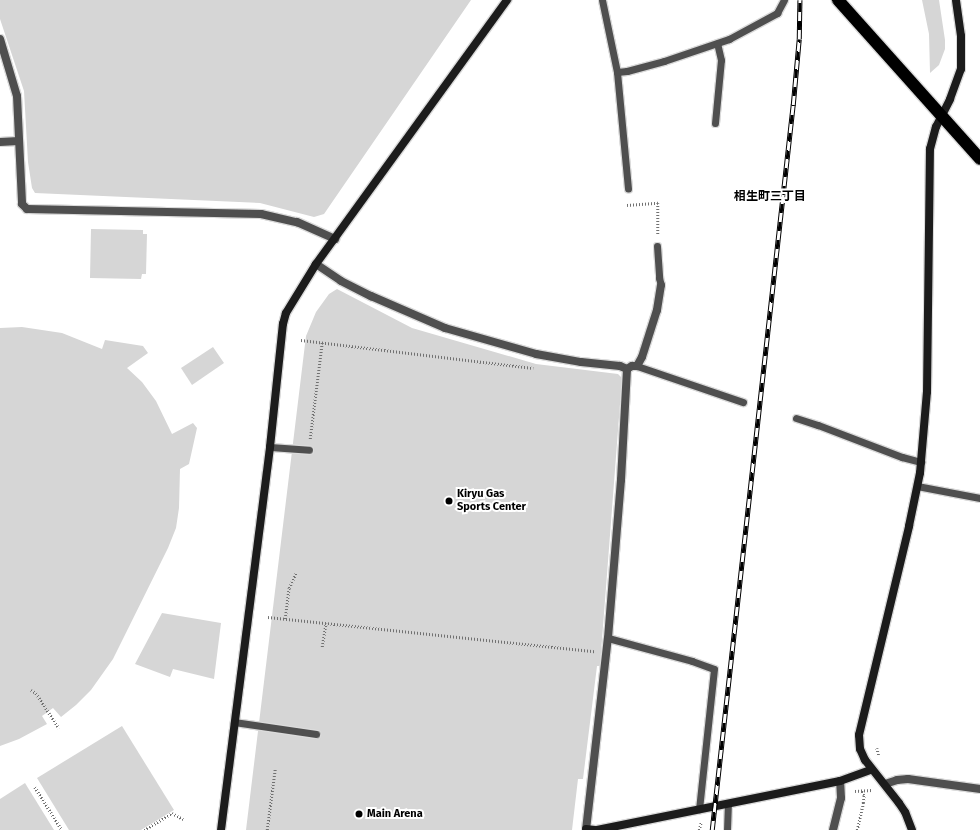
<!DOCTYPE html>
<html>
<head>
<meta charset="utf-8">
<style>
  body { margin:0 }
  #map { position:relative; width:980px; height:830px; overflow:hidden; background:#fff; font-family:"Fira Sans","Noto Sans JP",sans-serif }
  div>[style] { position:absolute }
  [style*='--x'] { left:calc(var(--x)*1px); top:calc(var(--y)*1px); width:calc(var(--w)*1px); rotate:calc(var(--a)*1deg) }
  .green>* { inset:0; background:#d6d6d6 }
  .path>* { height:2.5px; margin-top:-1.25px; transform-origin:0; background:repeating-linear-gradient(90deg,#717171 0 1px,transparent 0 3px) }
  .roads { filter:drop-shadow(1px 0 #dbdbdb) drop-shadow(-1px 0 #dbdbdb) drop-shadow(0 1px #dbdbdb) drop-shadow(0 -1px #dbdbdb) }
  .lane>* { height:7px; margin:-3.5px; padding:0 3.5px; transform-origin:3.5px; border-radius:3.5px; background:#4f4f4f }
  .street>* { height:8px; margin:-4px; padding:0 4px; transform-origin:4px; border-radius:4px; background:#4f4f4f }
  .secondary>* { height:8px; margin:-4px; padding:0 4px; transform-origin:4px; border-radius:4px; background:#1c1c1c }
  .highway>* { height:12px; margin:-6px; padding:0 6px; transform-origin:6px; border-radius:6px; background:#000 }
  .rail>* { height:4.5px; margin-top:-2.25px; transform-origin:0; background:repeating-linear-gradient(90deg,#fff 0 9px,#000 0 18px); box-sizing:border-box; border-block:1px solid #000 }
  .dots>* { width:11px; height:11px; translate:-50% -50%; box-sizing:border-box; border:2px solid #fff; border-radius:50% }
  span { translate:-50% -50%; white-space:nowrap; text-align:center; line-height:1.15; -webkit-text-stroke:4px #fff; paint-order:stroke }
  .poi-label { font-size:11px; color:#000; font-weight:700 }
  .left { translate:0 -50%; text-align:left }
  .neighbourhood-label { font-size:12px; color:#000; font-weight:700 }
</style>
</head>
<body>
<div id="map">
  <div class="green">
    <i style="clip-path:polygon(0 0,471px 0,324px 214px,314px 217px,260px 203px,35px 193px,32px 188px,28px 162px,24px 91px,0 19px)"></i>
    <i style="clip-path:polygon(922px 0,939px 0,945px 40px,945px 49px,939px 65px,930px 73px,929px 34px)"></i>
    <i style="clip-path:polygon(91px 229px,143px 230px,143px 234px,147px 234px,146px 274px,142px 274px,141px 279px,90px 278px)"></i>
    <i style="clip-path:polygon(337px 289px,412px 328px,536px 364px,618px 374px,622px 378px,600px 666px,597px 666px,583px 779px,578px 779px,572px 830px,246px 830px,306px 336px,316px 312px,329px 294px)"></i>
    <i style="clip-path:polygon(22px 327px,62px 333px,102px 349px,105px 340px,143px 346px,148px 353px,127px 368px,142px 382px,156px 401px,172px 434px,193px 423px,197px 428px,189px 464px,180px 469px,179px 508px,176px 528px,168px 548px,113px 659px,91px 690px,76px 705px,61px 717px,53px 708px,42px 716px,47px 724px,19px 739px,0 746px,0 328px)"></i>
    <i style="clip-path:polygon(213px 347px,224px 363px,192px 385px,181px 368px)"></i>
    <i style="clip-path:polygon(162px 613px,221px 623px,214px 679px,173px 669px,170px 677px,135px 664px)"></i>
    <i style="clip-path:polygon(122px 726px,174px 810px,141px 830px,69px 830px,37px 778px)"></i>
    <i style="clip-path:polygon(25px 783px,54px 830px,0 830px,0 799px)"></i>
  </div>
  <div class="path">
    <i style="--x:627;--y:205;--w:31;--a:-4"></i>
    <i style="--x:658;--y:203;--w:32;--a:90"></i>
    <i style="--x:301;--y:340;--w:234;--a:6.9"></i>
    <i style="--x:310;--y:439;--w:98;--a:-82.9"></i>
    <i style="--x:268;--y:617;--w:328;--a:6"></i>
    <i style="--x:285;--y:619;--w:31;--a:-83"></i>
    <i style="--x:289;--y:588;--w:17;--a:-65"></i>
    <i style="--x:322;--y:647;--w:24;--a:-81"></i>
    <i style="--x:31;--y:690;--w:6;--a:31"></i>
    <i style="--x:36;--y:693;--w:42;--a:56.7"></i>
    <i style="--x:877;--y:748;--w:8;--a:76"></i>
    <i style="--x:35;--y:787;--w:51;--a:57.9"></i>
    <i style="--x:855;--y:791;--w:17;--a:-3"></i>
    <i style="--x:144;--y:830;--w:33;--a:-31"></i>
    <i style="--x:172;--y:813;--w:13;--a:29"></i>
    <i style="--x:267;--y:830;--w:62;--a:-82.5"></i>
    <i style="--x:699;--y:830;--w:8;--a:-76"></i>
    <i style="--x:857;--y:830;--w:28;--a:-77"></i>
    <i style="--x:863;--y:803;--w:8;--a:-83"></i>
    <i style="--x:864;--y:795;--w:6;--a:-129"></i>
  </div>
  <div class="roads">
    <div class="lane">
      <i style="--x:602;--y:0;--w:74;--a:78.2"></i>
      <i style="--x:617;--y:72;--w:117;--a:84.6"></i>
      <i style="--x:617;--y:72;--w:10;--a:-6"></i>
      <i style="--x:627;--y:71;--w:38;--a:-15"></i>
      <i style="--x:664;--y:61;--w:69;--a:-18.7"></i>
      <i style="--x:729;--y:39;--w:55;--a:-28.4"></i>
      <i style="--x:777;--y:13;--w:15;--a:-62"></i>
      <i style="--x:715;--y:123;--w:63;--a:-84.6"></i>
      <i style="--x:721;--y:60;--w:17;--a:-103"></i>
      <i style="--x:657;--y:246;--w:32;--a:86"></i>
      <i style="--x:659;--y:278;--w:7;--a:74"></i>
      <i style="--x:637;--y:366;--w:112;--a:18.8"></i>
      <i style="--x:796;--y:418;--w:23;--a:18"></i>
      <i style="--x:818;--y:425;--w:90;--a:20.9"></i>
      <i style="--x:902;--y:457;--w:20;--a:15"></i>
      <i style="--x:270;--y:447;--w:39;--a:4"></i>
      <i style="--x:917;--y:486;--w:64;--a:10.8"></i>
      <i style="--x:608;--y:638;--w:87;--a:15.3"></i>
      <i style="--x:692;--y:661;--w:23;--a:20"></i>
      <i style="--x:714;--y:669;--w:141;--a:96.1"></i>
      <i style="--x:234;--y:722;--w:83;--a:8.3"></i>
      <i style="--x:727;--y:830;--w:26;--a:-88"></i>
    </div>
    <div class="street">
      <i style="--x:0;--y:39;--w:59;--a:73.4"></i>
      <i style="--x:17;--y:96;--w:108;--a:87.3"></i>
      <i style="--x:22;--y:204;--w:7;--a:45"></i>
      <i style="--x:27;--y:209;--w:234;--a:1.2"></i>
      <i style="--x:261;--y:214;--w:37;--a:13"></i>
      <i style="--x:297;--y:222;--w:42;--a:24.1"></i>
      <i style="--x:0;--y:142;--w:19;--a:-3"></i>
      <i style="--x:316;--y:264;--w:30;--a:34"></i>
      <i style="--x:341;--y:281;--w:34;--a:27"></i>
      <i style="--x:371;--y:296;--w:81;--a:23.4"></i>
      <i style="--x:445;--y:328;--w:95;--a:15.9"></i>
      <i style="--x:536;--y:354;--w:46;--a:10.1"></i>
      <i style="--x:581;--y:362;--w:39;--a:6"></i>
      <i style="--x:620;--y:366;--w:8;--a:23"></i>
      <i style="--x:627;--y:369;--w:6;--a:-31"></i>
      <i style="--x:632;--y:366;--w:5;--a:0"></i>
      <i style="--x:637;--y:366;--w:10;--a:-61"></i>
      <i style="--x:642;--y:357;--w:49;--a:-72.3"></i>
      <i style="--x:657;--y:310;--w:25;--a:-81"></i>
      <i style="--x:885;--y:784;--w:13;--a:-18"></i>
      <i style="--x:897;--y:780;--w:11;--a:-5"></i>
      <i style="--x:908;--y:779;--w:73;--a:7.9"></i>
      <i style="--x:586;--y:830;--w:193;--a:-83.5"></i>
      <i style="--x:608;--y:638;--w:159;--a:-85.3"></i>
      <i style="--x:621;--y:480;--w:111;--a:-86.9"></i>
      <i style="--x:833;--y:830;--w:33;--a:-76"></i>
      <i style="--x:841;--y:798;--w:17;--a:-93"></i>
    </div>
    <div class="secondary">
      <i style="--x:586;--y:829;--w:9;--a:6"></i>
      <i style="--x:221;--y:830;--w:386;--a:-82.7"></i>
      <i style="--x:270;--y:447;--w:124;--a:-84"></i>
      <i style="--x:283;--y:324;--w:11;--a:-75"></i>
      <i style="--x:286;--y:313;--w:57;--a:-58.5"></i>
      <i style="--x:316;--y:264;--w:326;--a:-54.1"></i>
      <i style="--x:597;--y:830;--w:248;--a:-11.4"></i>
      <i style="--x:840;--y:781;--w:33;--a:-20"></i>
      <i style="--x:912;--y:830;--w:19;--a:-111"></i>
      <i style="--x:905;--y:812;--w:11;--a:-124"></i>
      <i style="--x:899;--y:803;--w:55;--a:-128.3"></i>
      <i style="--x:865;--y:760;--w:12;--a:-114"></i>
      <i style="--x:860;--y:749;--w:14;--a:-94"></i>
      <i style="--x:859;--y:735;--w:215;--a:-76.5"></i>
      <i style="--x:909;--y:526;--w:54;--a:-78.3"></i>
      <i style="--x:920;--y:473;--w:81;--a:-85.1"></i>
      <i style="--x:927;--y:392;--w:243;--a:-89.3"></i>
      <i style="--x:930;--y:149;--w:23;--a:-75"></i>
      <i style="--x:936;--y:127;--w:31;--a:-63"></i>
      <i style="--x:950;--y:99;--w:32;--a:-70"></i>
      <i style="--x:961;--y:69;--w:33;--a:-90"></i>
      <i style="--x:961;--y:36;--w:36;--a:-98"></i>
    </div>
    <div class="highway">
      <i style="--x:838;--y:0;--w:213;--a:48.2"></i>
    </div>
  </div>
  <div class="rail">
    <i style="--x:712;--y:830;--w:730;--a:-83.63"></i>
    <i style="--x:793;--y:105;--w:66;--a:-84.8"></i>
    <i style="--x:799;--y:39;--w:39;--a:-89"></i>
  </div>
  <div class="dots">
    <i style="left:449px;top:501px;background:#000"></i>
    <i style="left:359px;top:814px;background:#000"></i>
  </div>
  <div class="poi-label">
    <span class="left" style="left:457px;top:501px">Kiryu Gas<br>Sports Center</span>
    <span class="left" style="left:367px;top:814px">Main Arena</span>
  </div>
  <div class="neighbourhood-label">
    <span style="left:770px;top:197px">相生町三丁目</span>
  </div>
</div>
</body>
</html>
